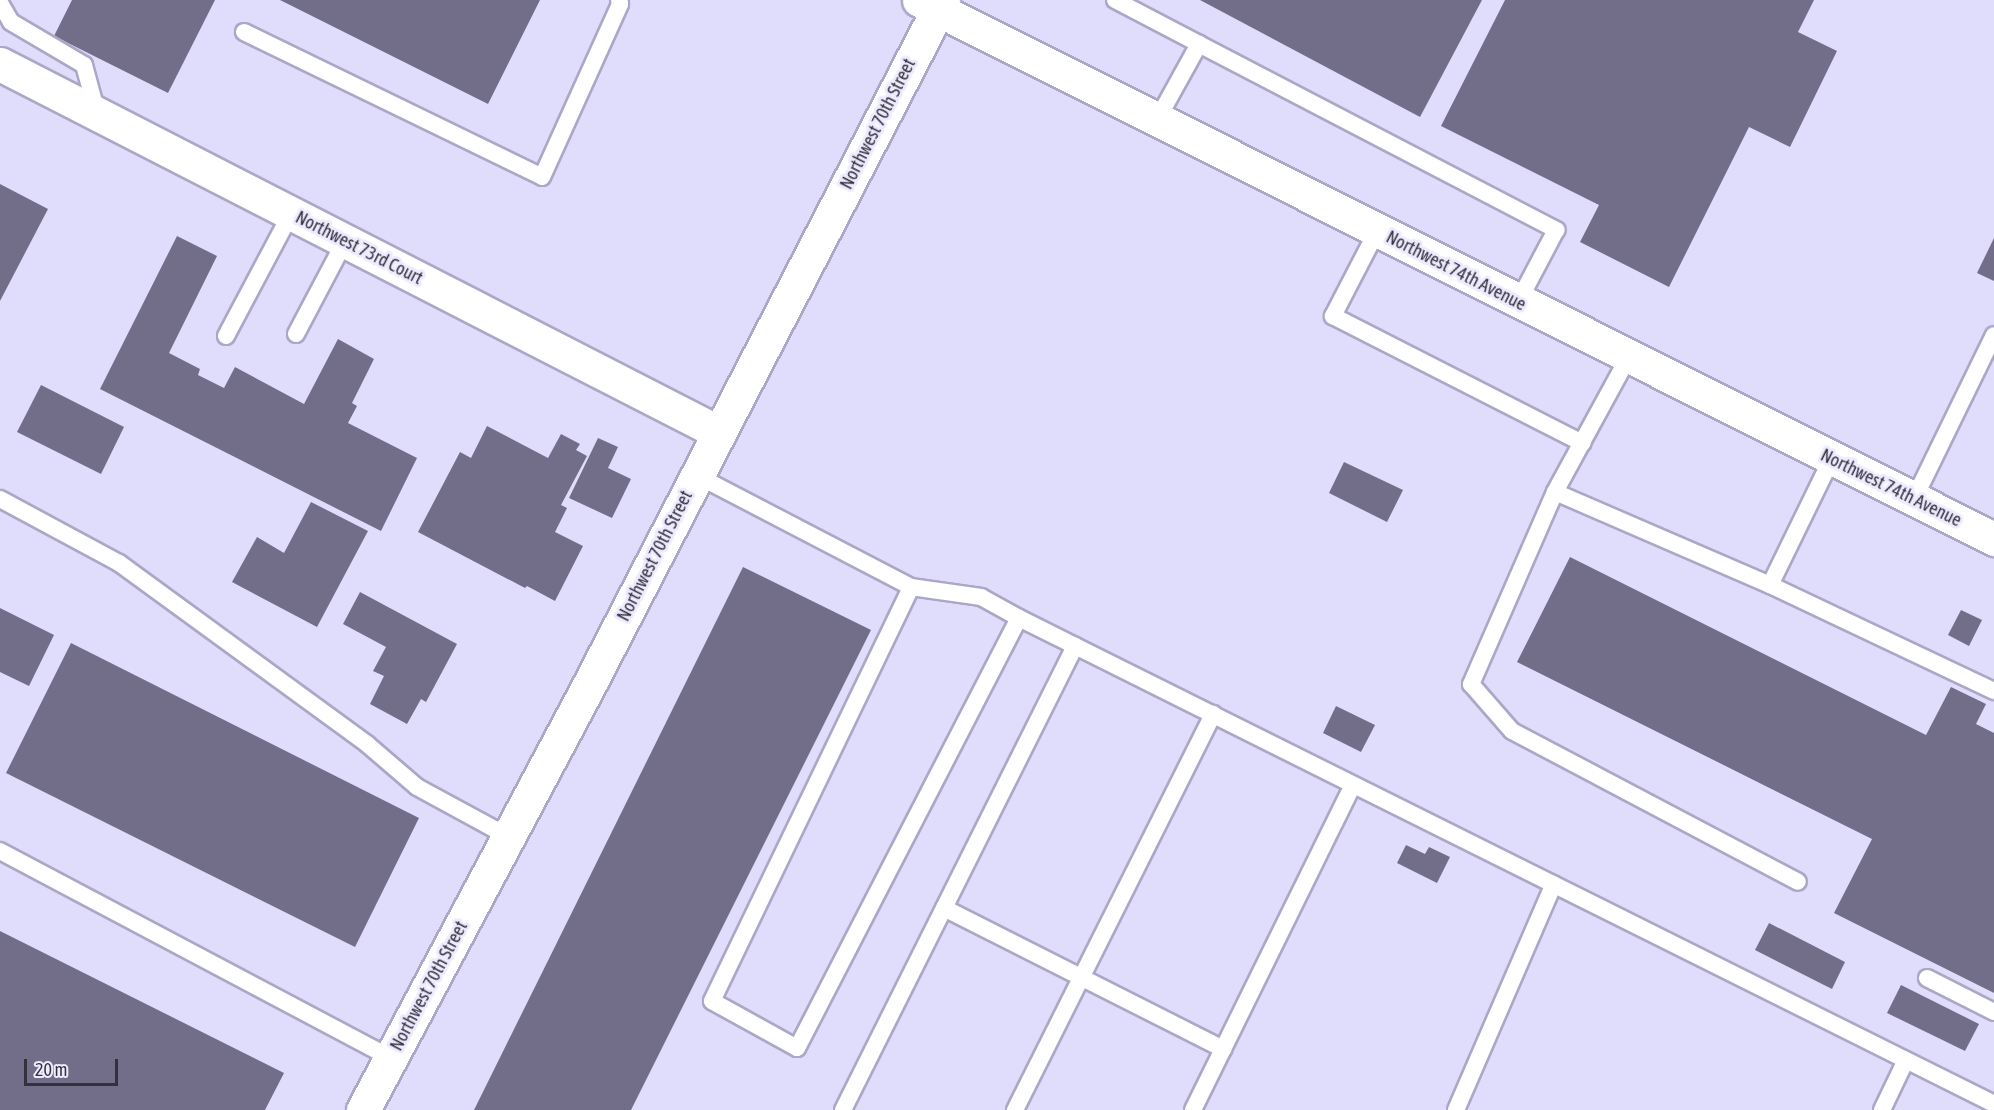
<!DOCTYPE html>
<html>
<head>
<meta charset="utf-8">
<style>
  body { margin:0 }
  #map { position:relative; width:1994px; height:1110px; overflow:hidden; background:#e0dcfc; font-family:"Asap Condensed",sans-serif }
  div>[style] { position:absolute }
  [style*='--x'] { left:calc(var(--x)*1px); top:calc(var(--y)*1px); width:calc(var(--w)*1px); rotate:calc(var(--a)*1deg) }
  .building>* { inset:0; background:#726e8a }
  .roads { filter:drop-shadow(2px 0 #aba7c6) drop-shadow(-2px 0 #aba7c6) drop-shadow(0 2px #aba7c6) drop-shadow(0 -2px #aba7c6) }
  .lane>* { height:16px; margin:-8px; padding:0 8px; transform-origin:8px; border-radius:8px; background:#fff }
  .street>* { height:33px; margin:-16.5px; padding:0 16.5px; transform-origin:16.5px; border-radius:16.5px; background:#fff }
  .secondary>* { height:33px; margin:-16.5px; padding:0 16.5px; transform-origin:16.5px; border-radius:16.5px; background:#fff }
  span { translate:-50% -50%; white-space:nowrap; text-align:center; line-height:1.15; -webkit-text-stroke:6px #eeebff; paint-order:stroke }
  .street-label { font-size:18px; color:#33313e }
  .scale { position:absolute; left:24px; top:1059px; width:94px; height:27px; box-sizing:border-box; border:3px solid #33313e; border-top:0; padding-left:8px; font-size:18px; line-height:21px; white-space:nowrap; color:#33313e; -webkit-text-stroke:4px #eeebff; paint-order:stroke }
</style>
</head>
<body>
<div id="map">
  <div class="building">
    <i style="clip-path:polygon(72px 0,215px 0,168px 93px,54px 36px)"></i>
    <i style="clip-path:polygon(280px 0,540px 0,488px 104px)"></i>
    <i style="clip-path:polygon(1200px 0,1482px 0,1420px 117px)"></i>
    <i style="clip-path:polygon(1505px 0,1814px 0,1798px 32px,1837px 51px,1790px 147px,1749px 127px,1669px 287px,1580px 242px,1599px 205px,1441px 126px)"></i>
    <i style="clip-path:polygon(0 184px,48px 209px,0 301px)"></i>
    <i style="clip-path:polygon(177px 236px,217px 256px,169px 353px,200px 369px,198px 375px,224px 388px,235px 367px,304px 404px,338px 339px,374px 359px,352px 403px,357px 406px,348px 423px,417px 458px,381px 531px,100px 389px)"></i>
    <i style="clip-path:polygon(1994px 238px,1994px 281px,1977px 273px)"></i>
    <i style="clip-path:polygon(41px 385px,124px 427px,101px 474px,17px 432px)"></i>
    <i style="clip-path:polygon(487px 426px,548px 458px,561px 434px,580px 444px,576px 450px,587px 456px,561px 505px,567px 508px,555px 532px,583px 546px,555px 601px,527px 586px,525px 588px,418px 532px,460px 452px,471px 458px)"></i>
    <i style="clip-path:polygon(598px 438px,618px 447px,608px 468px,631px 479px,612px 518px,569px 498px)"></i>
    <i style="clip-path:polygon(1344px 462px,1403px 490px,1387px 522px,1329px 493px)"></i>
    <i style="clip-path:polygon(311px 502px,368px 531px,317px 627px,232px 582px,257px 537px,284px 553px)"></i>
    <i style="clip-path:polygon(1570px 557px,1926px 735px,1951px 687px,1986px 704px,1976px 724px,1994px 733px,1994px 993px,1834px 913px,1872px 839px,1517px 662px)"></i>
    <i style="clip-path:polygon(743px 567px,871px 630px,631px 1110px,474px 1110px)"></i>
    <i style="clip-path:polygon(360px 592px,457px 644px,426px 702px,421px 699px,407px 724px,370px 704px,384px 676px,373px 671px,386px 647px,343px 624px)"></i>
    <i style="clip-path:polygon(0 608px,54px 635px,29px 686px,0 672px)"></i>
    <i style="clip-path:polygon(1961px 610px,1982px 620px,1969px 646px,1948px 635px)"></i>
    <i style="clip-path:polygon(71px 643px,419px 818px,355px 947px,6px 773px)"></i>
    <i style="clip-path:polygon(1336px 706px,1375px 725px,1361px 752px,1323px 733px)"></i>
    <i style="clip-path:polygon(1406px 845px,1425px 854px,1429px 847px,1450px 857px,1437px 883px,1397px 863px)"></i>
    <i style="clip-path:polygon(1769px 923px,1845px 962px,1832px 989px,1755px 950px)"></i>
    <i style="clip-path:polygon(0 931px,284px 1073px,265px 1110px,0 1110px)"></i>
    <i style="clip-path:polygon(1901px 985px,1979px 1024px,1965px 1051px,1887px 1013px)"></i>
  </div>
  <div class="roads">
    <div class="lane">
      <i style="--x:1115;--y:0;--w:95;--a:27.6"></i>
      <i style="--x:0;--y:3;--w:22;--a:60"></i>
      <i style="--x:11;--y:22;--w:85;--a:30.5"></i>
      <i style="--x:84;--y:65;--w:50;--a:74.8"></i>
      <i style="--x:244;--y:32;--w:331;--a:25.9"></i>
      <i style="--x:542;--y:177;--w:190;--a:-65.7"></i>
      <i style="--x:620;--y:4;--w:4;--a:-104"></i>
      <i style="--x:1157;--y:120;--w:87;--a:-61.1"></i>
      <i style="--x:1199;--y:44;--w:403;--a:27.5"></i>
      <i style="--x:1556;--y:230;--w:81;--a:117.8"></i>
      <i style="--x:1377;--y:231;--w:96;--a:117.4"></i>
      <i style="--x:1333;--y:316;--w:280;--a:27"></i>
      <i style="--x:296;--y:334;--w:105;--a:-62.2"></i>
      <i style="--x:226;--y:336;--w:139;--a:-62.1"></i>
      <i style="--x:1628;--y:358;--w:153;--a:118.6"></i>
      <i style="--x:1555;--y:492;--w:234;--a:23.4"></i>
      <i style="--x:1832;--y:458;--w:141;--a:116"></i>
      <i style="--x:1770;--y:585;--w:248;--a:25.3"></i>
      <i style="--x:696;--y:475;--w:242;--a:27.5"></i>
      <i style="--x:911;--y:587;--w:71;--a:8.1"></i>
      <i style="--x:981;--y:597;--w:43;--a:28.9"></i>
      <i style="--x:1019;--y:618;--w:484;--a:117.3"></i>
      <i style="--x:797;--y:1048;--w:97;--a:-151.1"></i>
      <i style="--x:712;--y:1001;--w:459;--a:-64.3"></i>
      <i style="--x:1555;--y:492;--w:210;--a:113.6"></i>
      <i style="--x:1471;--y:684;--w:62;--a:48.9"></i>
      <i style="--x:1512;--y:731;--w:323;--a:27.8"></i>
      <i style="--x:0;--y:499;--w:135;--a:28.3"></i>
      <i style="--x:119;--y:563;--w:307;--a:36.1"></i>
      <i style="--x:367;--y:744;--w:66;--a:40.7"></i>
      <i style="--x:417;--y:787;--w:105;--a:28.5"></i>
      <i style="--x:1914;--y:499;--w:182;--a:-64"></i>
      <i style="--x:1019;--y:618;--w:1089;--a:26.49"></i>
      <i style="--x:0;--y:851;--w:442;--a:27.9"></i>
      <i style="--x:944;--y:908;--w:313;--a:26.8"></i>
      <i style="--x:1927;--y:978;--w:75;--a:26.9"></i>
      <i style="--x:843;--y:1110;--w:519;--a:-63.43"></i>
      <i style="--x:1015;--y:1110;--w:443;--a:-63.4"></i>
      <i style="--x:1193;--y:1110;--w:362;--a:-63.8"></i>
      <i style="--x:1456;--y:1110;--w:246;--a:-66.6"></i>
      <i style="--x:1882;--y:1110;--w:55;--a:-64.4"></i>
    </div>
    <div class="street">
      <i style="--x:0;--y:64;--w:807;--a:27.14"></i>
      <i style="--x:363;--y:1110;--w:486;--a:-62"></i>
      <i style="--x:591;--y:681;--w:767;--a:-62.67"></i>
    </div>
    <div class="secondary">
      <i style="--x:919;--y:0;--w:1203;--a:26.63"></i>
    </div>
  </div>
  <div class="street-label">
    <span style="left:878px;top:124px;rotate:-63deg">Northwest 70th Street</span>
    <span style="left:359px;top:248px;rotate:27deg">Northwest 73rd Court</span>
    <span style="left:1456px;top:271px;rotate:27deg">Northwest 74th Avenue</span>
    <span style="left:1891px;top:488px;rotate:26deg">Northwest 74th Avenue</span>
    <span style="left:655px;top:556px;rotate:-63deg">Northwest 70th Street</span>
    <span style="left:429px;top:986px;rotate:-62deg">Northwest 70th Street</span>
  </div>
  <div class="scale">20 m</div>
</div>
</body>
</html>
